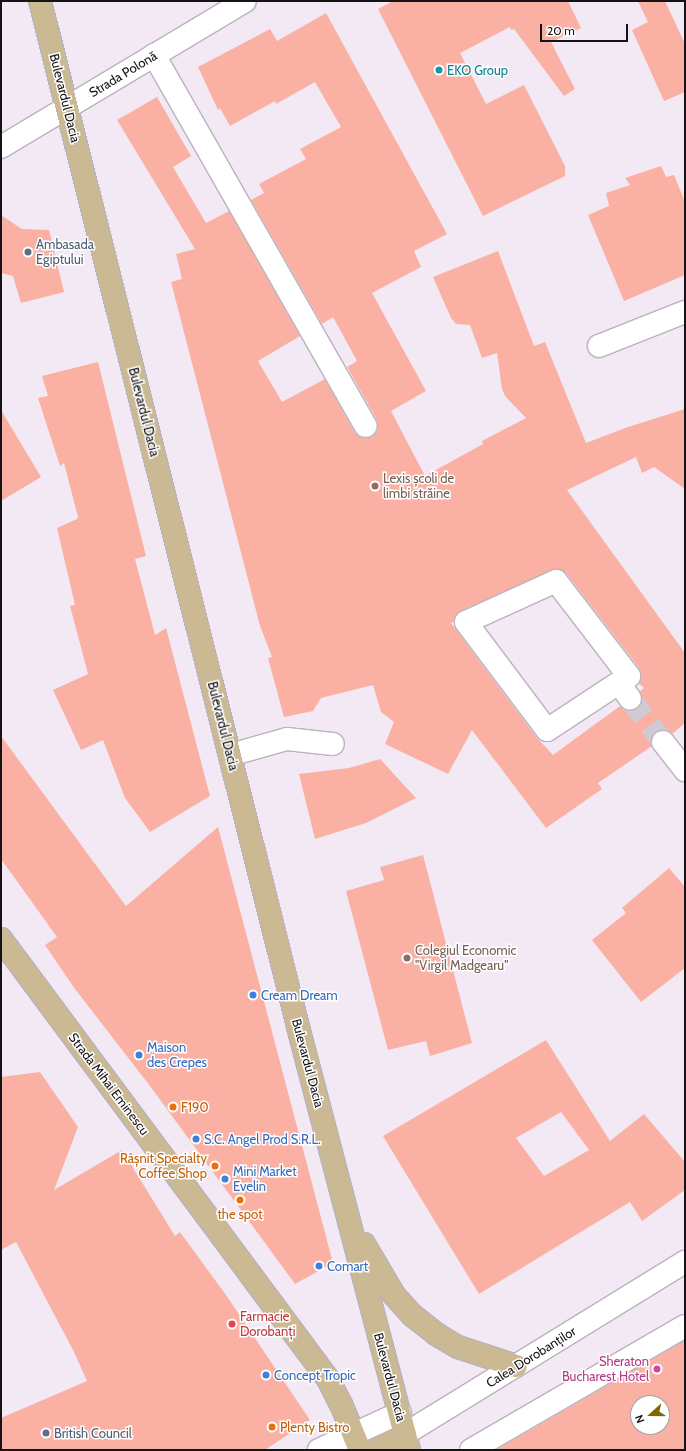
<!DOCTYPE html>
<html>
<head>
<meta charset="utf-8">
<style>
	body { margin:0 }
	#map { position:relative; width:686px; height:1451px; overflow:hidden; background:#f2e9f5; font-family:Cabin,sans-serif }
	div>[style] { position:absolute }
	.building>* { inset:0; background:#fab1a3 }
	.minor-tunnel>* { height:22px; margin-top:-11px; transform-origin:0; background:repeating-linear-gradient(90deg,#d1c9d4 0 22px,transparent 0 33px) }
	.roads { filter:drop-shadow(1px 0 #bab2bd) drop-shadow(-1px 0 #bab2bd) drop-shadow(0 1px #bab2bd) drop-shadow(0 -1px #bab2bd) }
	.minor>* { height:22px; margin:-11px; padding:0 11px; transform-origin:11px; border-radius:11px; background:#fff }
	.major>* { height:22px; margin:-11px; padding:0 11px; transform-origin:11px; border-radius:11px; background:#cab992 }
	.dots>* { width:11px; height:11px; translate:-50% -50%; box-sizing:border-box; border:2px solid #fff; border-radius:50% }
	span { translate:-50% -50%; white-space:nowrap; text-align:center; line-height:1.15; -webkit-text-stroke:3px #fff; paint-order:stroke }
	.culture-label { font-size:13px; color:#0d838f }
	.left { translate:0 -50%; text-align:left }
	.street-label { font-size:13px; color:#161317 }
	.service-label { font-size:13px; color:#4e5e75 }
	.education-label { font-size:13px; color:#785e54 }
	.shop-label { font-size:13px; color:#366cbe }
	.food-label { font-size:13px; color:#c56008 }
	.right { translate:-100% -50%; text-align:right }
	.health-label { font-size:13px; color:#be3a42 }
	.hotel-label { font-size:13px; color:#b23c85 }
	.frame { position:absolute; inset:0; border:2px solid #161317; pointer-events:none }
	.north { position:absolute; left:630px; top:1395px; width:40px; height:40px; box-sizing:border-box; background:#fff; border:1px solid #a2a1a2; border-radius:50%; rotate:249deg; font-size:11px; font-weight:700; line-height:16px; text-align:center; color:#161317 }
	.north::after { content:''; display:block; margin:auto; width:14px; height:18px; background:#806800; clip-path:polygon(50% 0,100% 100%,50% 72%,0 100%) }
	.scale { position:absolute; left:540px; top:24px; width:88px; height:18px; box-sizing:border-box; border:2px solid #161317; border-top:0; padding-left:5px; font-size:12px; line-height:14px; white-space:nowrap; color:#161317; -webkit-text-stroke:3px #fff; paint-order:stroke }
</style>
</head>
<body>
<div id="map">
	<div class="building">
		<i style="clip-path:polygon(393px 1px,568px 1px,581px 28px,551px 42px,575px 89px,564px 96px,514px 29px,511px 30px,510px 27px,460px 53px,486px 104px,524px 85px,565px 166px,565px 176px,483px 216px,378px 9px)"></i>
		<i style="clip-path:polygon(638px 1px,665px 1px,685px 44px,685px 92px,664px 101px,632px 30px,648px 22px)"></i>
		<i style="clip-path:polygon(evenodd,326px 13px,447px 234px,414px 251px,421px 267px,372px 293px,426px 391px,391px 411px,425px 476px,483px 444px,482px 441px,526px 418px,505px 396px,502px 389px,497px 353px,482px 358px,470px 325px,456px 324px,451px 318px,433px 277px,498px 251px,534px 346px,545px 342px,586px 443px,628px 427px,685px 409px,685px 489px,654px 467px,642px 473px,636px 457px,567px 490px,685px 653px,685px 723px,672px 734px,667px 730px,662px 730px,656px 732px,651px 738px,652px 746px,598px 783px,602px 789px,546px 828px,472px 730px,448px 774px,385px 744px,394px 722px,381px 712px,373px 685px,321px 698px,313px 711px,284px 717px,268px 658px,272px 657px,260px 626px,171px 282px,182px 279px,176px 254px,195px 249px,117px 120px,157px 97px,191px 156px,173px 167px,206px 223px,229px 211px,300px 336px,258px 361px,282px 402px,325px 379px,355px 433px,360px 437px,366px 438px,372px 437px,377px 432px,378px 426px,377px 420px,347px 367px,357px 361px,333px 317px,322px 324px,251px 200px,264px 193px,259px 184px,306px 159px,300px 149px,341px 127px,315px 82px,276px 104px,275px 101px,230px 126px,220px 108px,218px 110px,198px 67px,270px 29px,277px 41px,326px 13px,556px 569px,566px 573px,639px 668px,641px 675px,639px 683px,644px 688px,640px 691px,642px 698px,641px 705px,637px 709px,631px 711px,624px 710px,620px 706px,553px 755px,537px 738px,451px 623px,454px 622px,456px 615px,461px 611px,556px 569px)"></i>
		<i style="clip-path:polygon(661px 166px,666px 177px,674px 175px,685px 202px,685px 275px,624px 301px,588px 215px,609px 206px,606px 193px,630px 185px,625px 178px)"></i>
		<i style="clip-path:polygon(1px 215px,22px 229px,49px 230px,64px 292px,21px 303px,13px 276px,1px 273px)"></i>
		<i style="clip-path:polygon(98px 362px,146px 556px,135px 559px,155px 635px,166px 628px,210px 796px,150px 832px,125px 798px,103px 740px,81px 750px,53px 690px,88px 674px,70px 606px,75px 605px,57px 528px,77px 519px,78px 517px,64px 463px,60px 466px,38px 398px,48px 396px,42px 376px)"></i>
		<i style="clip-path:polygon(1px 410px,41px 477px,1px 501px)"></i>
		<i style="clip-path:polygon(1px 736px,126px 906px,218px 827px,333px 1263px,295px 1284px,150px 1086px,75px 989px,45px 945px,57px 937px,1px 859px)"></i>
		<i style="clip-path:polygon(380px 759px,416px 798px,366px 823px,315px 839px,299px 774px,349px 768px)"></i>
		<i style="clip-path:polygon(423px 855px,472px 1043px,430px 1056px,426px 1041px,388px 1050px,346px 891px,384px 880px,380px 867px)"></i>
		<i style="clip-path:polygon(669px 868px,685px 887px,685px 968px,641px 1002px,592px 940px,626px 913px,622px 908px)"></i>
		<i style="clip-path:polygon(evenodd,546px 1040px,610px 1141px,644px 1114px,685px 1162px,685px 1190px,642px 1221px,630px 1202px,479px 1294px,383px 1136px,546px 1040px,561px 1112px,589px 1150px,544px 1176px,516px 1138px,561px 1112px)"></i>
		<i style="clip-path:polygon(40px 1072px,78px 1127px,54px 1190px,122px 1150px,175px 1236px,180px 1232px,226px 1295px,310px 1420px,265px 1450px,1px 1450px,1px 1418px,87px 1381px,74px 1352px,16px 1242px,1px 1250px,1px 1077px)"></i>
		<i style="clip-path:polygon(evenodd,685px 1340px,685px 1450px,496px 1450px,685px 1340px,638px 1403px,662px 1403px,662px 1427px,638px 1427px,638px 1403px)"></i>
	</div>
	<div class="minor-tunnel">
		<i style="left:630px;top:699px;width:54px;rotate:52.5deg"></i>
	</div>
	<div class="roads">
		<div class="minor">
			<i style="left:154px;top:55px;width:427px;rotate:60.3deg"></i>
			<i style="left:1px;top:147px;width:284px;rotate:-30.9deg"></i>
			<i style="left:599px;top:346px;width:92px;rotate:-21.6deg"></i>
			<i style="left:556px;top:581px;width:120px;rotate:52.5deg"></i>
			<i style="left:629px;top:676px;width:98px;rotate:146.6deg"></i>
			<i style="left:547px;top:730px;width:135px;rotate:-126.9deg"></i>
			<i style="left:466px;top:622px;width:99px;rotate:-24.5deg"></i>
			<i style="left:619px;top:683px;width:19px;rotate:55deg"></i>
			<i style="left:663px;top:742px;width:36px;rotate:52deg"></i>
			<i style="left:230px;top:755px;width:59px;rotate:-15.7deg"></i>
			<i style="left:287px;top:739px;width:46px;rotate:6.2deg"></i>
			<i style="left:405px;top:1434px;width:329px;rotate:-31.6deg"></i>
			<i style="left:319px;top:1450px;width:89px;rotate:-24.6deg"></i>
			<i style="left:471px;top:1450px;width:247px;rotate:-30.1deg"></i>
		</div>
		<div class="major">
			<i style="left:40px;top:1px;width:1054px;rotate:75.88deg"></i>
			<i style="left:297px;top:1023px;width:441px;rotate:75.3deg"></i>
			<i style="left:1px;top:939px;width:548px;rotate:53.38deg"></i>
			<i style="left:328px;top:1379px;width:28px;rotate:63deg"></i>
			<i style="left:341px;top:1404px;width:50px;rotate:67.6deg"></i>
			<i style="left:364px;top:1244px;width:59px;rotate:59.5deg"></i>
			<i style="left:394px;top:1295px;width:27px;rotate:48deg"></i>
			<i style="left:412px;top:1315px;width:31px;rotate:38deg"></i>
			<i style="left:436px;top:1334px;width:26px;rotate:31deg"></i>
			<i style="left:458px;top:1347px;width:61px;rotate:18.1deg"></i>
			<i style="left:376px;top:1450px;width:33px;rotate:-29deg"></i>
		</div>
	</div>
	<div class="dots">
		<i style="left:439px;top:70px;background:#0f9aa8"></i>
		<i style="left:28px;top:252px;background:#5c6f8a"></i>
		<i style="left:375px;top:486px;background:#8d6e63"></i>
		<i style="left:407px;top:958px;background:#8d6e63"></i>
		<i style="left:253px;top:995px;background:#3f7fe0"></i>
		<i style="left:139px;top:1055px;background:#3f7fe0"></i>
		<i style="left:173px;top:1107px;background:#e8710a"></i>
		<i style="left:196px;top:1139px;background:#3f7fe0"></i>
		<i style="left:215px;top:1166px;background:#e8710a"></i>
		<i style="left:225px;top:1179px;background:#3f7fe0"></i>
		<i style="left:240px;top:1200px;background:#e8710a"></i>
		<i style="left:319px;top:1266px;background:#3f7fe0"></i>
		<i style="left:232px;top:1324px;background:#e0444e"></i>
		<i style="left:657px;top:1369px;background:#d1479c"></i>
		<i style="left:266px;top:1375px;background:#3f7fe0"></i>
		<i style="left:272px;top:1427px;background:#e8710a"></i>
		<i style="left:46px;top:1433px;background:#5c6f8a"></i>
	</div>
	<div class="culture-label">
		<span class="left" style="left:447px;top:70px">EKO Group</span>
	</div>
	<div class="street-label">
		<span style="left:123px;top:74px;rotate:-31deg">Strada Polonă</span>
		<span style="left:65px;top:98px;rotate:76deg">Bulevardul Dacia</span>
		<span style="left:144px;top:412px;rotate:76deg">Bulevardul Dacia</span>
		<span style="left:223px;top:726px;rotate:76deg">Bulevardul Dacia</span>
		<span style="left:308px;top:1063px;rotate:75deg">Bulevardul Dacia</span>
		<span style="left:109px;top:1084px;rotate:53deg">Strada Mihai Eminescu</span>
		<span style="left:531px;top:1357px;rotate:-32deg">Calea Dorobanților</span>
		<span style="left:390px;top:1377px;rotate:75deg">Bulevardul Dacia</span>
	</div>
	<div class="service-label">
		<span class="left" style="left:36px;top:252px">Ambasada<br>Egiptului</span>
		<span class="left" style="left:54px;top:1433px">British Council</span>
	</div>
	<div class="education-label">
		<span class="left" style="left:383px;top:486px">Lexis școli de<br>limbi străine</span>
		<span class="left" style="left:415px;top:958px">Colegiul Economic<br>"Virgil Madgearu"</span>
	</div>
	<div class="shop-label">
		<span class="left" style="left:261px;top:995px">Cream Dream</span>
		<span class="left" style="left:147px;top:1055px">Maison<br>des Crepes</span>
		<span class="left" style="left:204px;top:1139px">S.C. Angel Prod S.R.L.</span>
		<span class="left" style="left:233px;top:1179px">Mini Market<br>Evelin</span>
		<span class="left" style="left:327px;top:1266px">Comart</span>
		<span class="left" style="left:274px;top:1375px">Concept Tropic</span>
	</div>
	<div class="food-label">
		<span class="left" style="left:181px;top:1107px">F190</span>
		<span class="right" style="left:207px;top:1166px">Râșnit Specialty<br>Coffee Shop</span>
		<span style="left:240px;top:1214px">the spot</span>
		<span class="left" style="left:280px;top:1427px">Plenty Bistro</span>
	</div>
	<div class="health-label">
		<span class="left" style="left:240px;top:1324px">Farmacie<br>Dorobanți</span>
	</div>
	<div class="hotel-label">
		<span class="right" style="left:649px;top:1369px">Sheraton<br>Bucharest Hotel</span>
	</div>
	<div class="frame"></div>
	<div class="north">N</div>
	<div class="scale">20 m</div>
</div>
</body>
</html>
